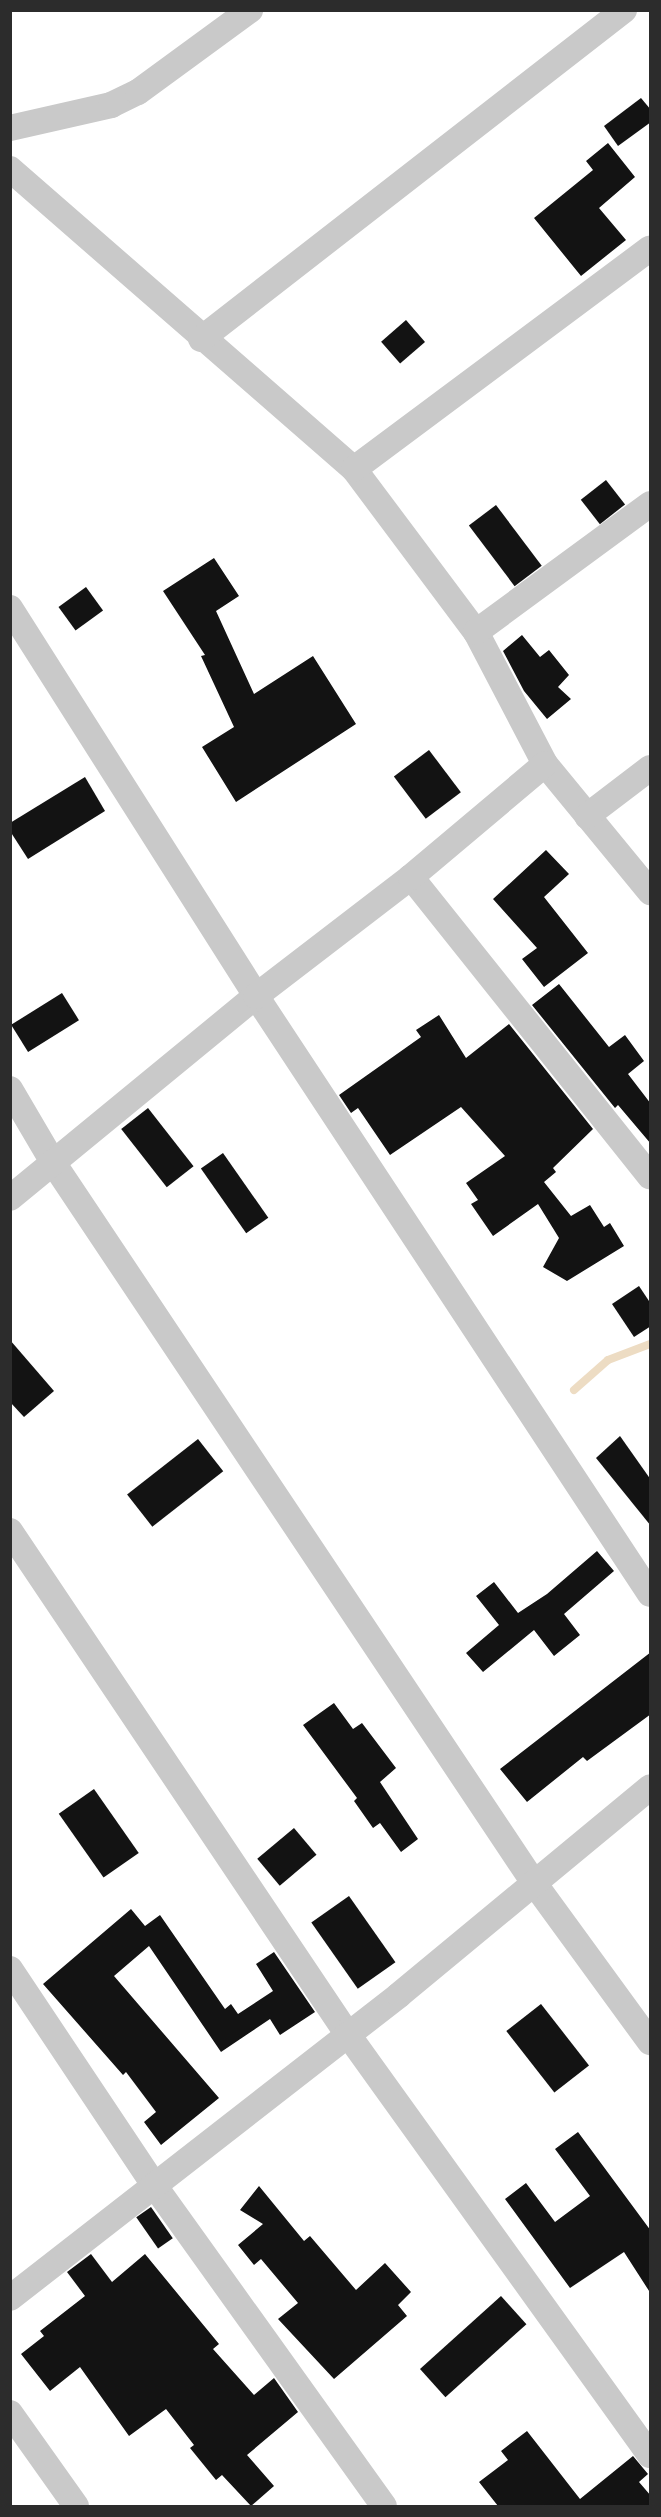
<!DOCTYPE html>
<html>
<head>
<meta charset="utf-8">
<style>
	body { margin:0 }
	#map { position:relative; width:661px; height:2517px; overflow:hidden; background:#fff; font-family:Ubuntu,sans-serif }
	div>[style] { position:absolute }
	.stream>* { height:8px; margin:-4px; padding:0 4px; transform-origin:4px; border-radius:4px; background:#eddcc3 }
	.building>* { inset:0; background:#131313; transform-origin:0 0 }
	.minor>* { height:26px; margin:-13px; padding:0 13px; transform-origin:13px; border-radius:13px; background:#c9c9c9 }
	span { translate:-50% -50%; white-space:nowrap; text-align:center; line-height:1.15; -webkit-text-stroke:6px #fff; paint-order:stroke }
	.frame { position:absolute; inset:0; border:12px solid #2c2c2c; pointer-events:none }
</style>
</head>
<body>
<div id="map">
	<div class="stream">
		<i style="left:574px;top:1390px;width:45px;rotate:-41.4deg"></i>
		<i style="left:608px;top:1360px;width:45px;rotate:-20.9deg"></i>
	</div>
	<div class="building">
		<i style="clip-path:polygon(641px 98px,651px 110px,651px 122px,618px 146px,604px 126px)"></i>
		<i style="clip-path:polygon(608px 143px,635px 177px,599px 208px,626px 240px,581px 276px,534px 218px,593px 170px,586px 161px)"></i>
		<i style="left:406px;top:320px;width:29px;height:33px;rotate:49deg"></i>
		<i style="left:606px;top:480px;width:31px;height:32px;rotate:52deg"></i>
		<i style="left:496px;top:505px;width:76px;height:34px;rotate:53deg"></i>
		<i style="clip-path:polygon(214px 558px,239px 596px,216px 611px,254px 694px,313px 656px,356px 724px,236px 802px,202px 747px,234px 727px,201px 656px,205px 655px,163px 591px)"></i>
		<i style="left:86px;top:587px;width:29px;height:34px;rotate:54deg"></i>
		<i style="clip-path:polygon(522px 635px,540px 657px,549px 650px,569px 675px,558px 687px,571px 699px,547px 719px,524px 691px,503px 651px)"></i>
		<i style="left:429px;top:750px;width:53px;height:44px;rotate:53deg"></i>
		<i style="clip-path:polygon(85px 777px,105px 811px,28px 859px,10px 831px,10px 823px)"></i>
		<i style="clip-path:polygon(546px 850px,569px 874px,544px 897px,588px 953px,544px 987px,522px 959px,537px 948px,493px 899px)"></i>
		<i style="clip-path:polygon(559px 984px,609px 1047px,625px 1035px,644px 1061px,628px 1074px,651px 1104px,651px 1144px,618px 1105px,615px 1108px,532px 1005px)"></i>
		<i style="left:62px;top:993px;width:32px;height:60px;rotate:58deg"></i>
		<i style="clip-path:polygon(439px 1015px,466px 1058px,509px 1024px,593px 1129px,553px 1168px,556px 1172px,544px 1182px,571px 1216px,590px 1205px,604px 1227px,610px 1223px,624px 1246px,567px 1281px,543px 1267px,559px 1238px,538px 1204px,493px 1236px,471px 1204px,478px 1200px,466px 1183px,505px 1156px,461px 1107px,390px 1155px,358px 1108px,351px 1113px,339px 1095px,421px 1037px,416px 1030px)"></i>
		<i style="left:148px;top:1108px;width:74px;height:34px;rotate:52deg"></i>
		<i style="left:223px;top:1153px;width:79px;height:27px;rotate:55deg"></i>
		<i style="clip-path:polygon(639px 1286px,651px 1304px,651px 1326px,634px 1337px,612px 1304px)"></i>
		<i style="clip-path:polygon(10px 1340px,54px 1391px,24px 1417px,10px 1402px)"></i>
		<i style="clip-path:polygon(620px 1436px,651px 1480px,651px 1526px,596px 1458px)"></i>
		<i style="left:198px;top:1439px;width:41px;height:90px;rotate:52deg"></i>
		<i style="clip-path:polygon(597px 1551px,614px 1571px,564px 1614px,580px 1635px,554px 1656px,534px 1630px,483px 1672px,466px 1653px,499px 1625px,476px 1596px,494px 1582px,518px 1613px,547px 1594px)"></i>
		<i style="clip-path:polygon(651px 1652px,651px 1714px,587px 1761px,583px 1757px,527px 1802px,500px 1769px)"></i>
		<i style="clip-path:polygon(334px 1703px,353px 1729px,362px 1723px,396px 1768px,380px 1782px,418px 1839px,401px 1852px,380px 1823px,373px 1828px,354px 1801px,357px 1798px,303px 1725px)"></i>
		<i style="left:94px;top:1789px;width:78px;height:43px;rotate:55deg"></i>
		<i style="left:294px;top:1828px;width:35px;height:48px;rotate:50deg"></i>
		<i style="left:349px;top:1896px;width:81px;height:46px;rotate:55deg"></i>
		<i style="clip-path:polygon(131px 1909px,145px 1926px,160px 1915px,225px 2009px,231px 2004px,238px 2014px,273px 1991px,256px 1964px,274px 1952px,315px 2012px,280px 2035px,270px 2019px,221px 2052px,149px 1946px,114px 1976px,219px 2098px,161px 2145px,144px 2122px,156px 2112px,126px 2072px,123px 2075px,43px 1984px)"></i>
		<i style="left:541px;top:2004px;width:78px;height:44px;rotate:52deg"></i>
		<i style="clip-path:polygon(578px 2132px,651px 2231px,651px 2294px,624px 2252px,570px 2288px,505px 2199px,526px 2183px,555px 2222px,590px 2196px,555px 2149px)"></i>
		<i style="clip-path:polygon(259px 2186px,304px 2241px,310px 2236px,356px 2290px,385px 2263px,411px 2292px,398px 2305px,407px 2316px,334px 2379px,278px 2319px,298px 2303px,261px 2259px,254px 2265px,238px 2245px,263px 2224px,240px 2210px)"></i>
		<i style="left:151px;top:2207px;width:38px;height:18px;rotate:55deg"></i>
		<i style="clip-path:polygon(91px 2254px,112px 2282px,145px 2254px,219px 2344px,213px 2349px,254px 2395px,274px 2378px,298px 2412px,247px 2455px,274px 2486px,251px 2506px,222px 2475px,216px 2480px,190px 2448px,194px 2445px,166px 2409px,129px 2436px,80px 2367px,50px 2391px,21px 2354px,44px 2336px,40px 2331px,85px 2296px,67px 2272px)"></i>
		<i style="left:501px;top:2296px;width:38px;height:109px;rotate:48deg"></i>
		<i style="clip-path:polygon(527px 2431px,580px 2499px,633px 2456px,648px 2474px,639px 2482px,651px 2496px,651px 2506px,498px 2506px,479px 2482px,508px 2460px,501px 2451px)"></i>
	</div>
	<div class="minor">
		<i style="left:10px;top:128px;width:104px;rotate:-12.8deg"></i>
		<i style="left:111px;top:105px;width:30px;rotate:-26deg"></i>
		<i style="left:138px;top:92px;width:139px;rotate:-36.2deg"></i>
		<i style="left:10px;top:169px;width:456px;rotate:41.1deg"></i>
		<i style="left:354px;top:469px;width:204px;rotate:53.2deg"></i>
		<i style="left:476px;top:632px;width:149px;rotate:62.4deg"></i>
		<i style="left:545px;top:764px;width:166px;rotate:50.6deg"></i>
		<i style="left:201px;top:339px;width:536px;rotate:-37.87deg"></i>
		<i style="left:354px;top:469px;width:369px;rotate:-36.7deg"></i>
		<i style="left:10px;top:608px;width:459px;rotate:57.6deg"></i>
		<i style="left:256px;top:996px;width:716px;rotate:56.62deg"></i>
		<i style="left:476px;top:632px;width:216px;rotate:-36.3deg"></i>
		<i style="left:587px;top:816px;width:79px;rotate:-37.3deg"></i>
		<i style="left:411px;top:877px;width:383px;rotate:51.4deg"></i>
		<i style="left:10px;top:1089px;width:87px;rotate:59.6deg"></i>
		<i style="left:54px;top:1164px;width:865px;rotate:56.27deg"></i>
		<i style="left:534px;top:1883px;width:197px;rotate:53.9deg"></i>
		<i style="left:10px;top:1198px;width:318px;rotate:-39.4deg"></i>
		<i style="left:256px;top:996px;width:195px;rotate:-37.5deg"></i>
		<i style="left:411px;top:877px;width:175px;rotate:-40.1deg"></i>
		<i style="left:10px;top:1531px;width:603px;rotate:56.15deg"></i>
		<i style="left:346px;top:2032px;width:521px;rotate:54.3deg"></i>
		<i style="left:10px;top:1969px;width:260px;rotate:56.3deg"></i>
		<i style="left:154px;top:2185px;width:395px;rotate:54.4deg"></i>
		<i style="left:10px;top:2298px;width:493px;rotate:-37.9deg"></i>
		<i style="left:399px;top:1995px;width:326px;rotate:-39.6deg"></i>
		<i style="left:10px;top:2413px;width:114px;rotate:54.6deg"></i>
	</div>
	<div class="frame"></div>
</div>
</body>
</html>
